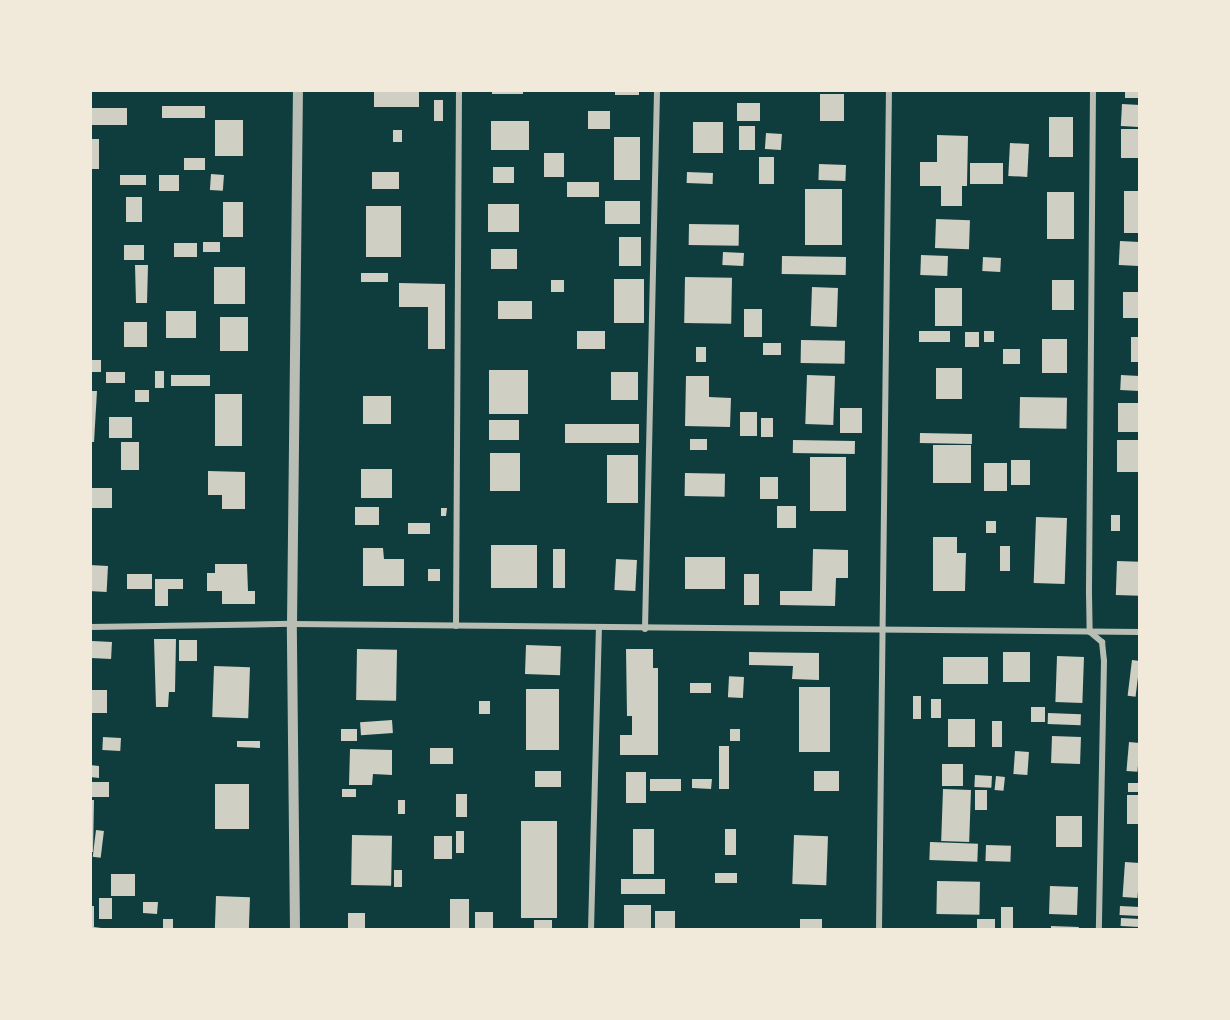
<!DOCTYPE html>
<html>
<head>
<meta charset="utf-8">
<style>
	body { margin:0 }
	#map { position:relative; width:1230px; height:1020px; overflow:hidden; background:#0f3d3e; font-family:Ubuntu,sans-serif }
	div>[style] { position:absolute }
	.building>* { inset:0; background:#cfcfc3; transform-origin:0 0 }
	.minor>* { height:6px; margin:-3px; padding:0 3px; transform-origin:3px; border-radius:3px; background:#b8beb3 }
	.tertiary>* { height:10px; margin:-5px; padding:0 5px; transform-origin:5px; border-radius:5px; background:#b8beb3 }
	span { translate:-50% -50%; white-space:nowrap; text-align:center; line-height:1.15; -webkit-text-stroke:4.5px #f1e9da; paint-order:stroke }
	.frame { position:absolute; inset:0; border:92px solid #f1e9da; pointer-events:none }
</style>
</head>
<body>
<div id="map">
	<div class="building">
		<i style="left:374px;top:90px;width:45px;height:17px"></i>
		<i style="left:492px;top:90px;width:31px;height:4px"></i>
		<i style="left:615px;top:90px;width:24px;height:5px"></i>
		<i style="left:1125px;top:90px;width:15px;height:8px"></i>
		<i style="left:820px;top:94px;width:24px;height:27px"></i>
		<i style="left:434px;top:100px;width:9px;height:21px"></i>
		<i style="left:737px;top:103px;width:23px;height:18px"></i>
		<i style="left:1122px;top:104px;width:18px;height:22px;rotate:3deg"></i>
		<i style="left:162px;top:106px;width:43px;height:12px"></i>
		<i style="left:90px;top:108px;width:37px;height:17px"></i>
		<i style="left:588px;top:111px;width:22px;height:18px"></i>
		<i style="left:1049px;top:117px;width:24px;height:40px"></i>
		<i style="left:215px;top:120px;width:28px;height:36px"></i>
		<i style="left:491px;top:121px;width:38px;height:29px"></i>
		<i style="left:693px;top:122px;width:30px;height:31px"></i>
		<i style="left:739px;top:126px;width:16px;height:24px"></i>
		<i style="left:1121px;top:129px;width:19px;height:29px"></i>
		<i style="left:393px;top:130px;width:9px;height:12px"></i>
		<i style="left:766px;top:133px;width:16px;height:16px;rotate:4deg"></i>
		<i style="clip-path:polygon(937px 135px,968px 136px,967px 186px,962px 186px,962px 206px,941px 206px,941px 186px,920px 186px,920px 162px,937px 162px)"></i>
		<i style="left:614px;top:137px;width:26px;height:43px"></i>
		<i style="left:90px;top:139px;width:9px;height:30px"></i>
		<i style="left:1010px;top:143px;width:19px;height:33px;rotate:3deg"></i>
		<i style="left:544px;top:153px;width:20px;height:24px"></i>
		<i style="left:759px;top:157px;width:15px;height:27px"></i>
		<i style="left:184px;top:158px;width:21px;height:12px"></i>
		<i style="left:970px;top:163px;width:33px;height:21px"></i>
		<i style="left:819px;top:164px;width:27px;height:16px;rotate:2deg"></i>
		<i style="left:493px;top:167px;width:21px;height:16px"></i>
		<i style="left:372px;top:172px;width:27px;height:17px"></i>
		<i style="left:687px;top:172px;width:26px;height:11px;rotate:2deg"></i>
		<i style="left:211px;top:174px;width:13px;height:16px;rotate:4deg"></i>
		<i style="left:120px;top:175px;width:26px;height:10px"></i>
		<i style="left:159px;top:175px;width:20px;height:16px"></i>
		<i style="left:567px;top:182px;width:32px;height:15px"></i>
		<i style="left:805px;top:189px;width:37px;height:56px"></i>
		<i style="left:1124px;top:191px;width:16px;height:42px"></i>
		<i style="left:1047px;top:192px;width:27px;height:47px"></i>
		<i style="left:126px;top:197px;width:16px;height:25px"></i>
		<i style="left:605px;top:201px;width:35px;height:23px"></i>
		<i style="left:223px;top:202px;width:20px;height:35px"></i>
		<i style="left:488px;top:204px;width:31px;height:28px"></i>
		<i style="left:366px;top:206px;width:35px;height:51px"></i>
		<i style="left:936px;top:219px;width:34px;height:29px;rotate:2deg"></i>
		<i style="left:689px;top:224px;width:50px;height:21px;rotate:1deg"></i>
		<i style="left:619px;top:237px;width:22px;height:29px"></i>
		<i style="left:1120px;top:241px;width:20px;height:24px;rotate:3deg"></i>
		<i style="left:203px;top:242px;width:17px;height:10px"></i>
		<i style="left:174px;top:243px;width:23px;height:14px"></i>
		<i style="left:124px;top:245px;width:20px;height:15px"></i>
		<i style="left:491px;top:249px;width:26px;height:20px"></i>
		<i style="left:723px;top:252px;width:21px;height:13px;rotate:3deg"></i>
		<i style="left:921px;top:255px;width:27px;height:20px;rotate:2deg"></i>
		<i style="left:782px;top:256px;width:64px;height:18px;rotate:1deg"></i>
		<i style="left:983px;top:257px;width:18px;height:14px;rotate:3deg"></i>
		<i style="clip-path:polygon(135px 265px,148px 265px,147px 303px,136px 303px)"></i>
		<i style="left:214px;top:267px;width:31px;height:37px"></i>
		<i style="left:361px;top:273px;width:27px;height:9px"></i>
		<i style="left:685px;top:277px;width:47px;height:46px;rotate:1deg"></i>
		<i style="left:614px;top:279px;width:30px;height:44px"></i>
		<i style="left:551px;top:280px;width:13px;height:12px"></i>
		<i style="left:1052px;top:280px;width:22px;height:30px"></i>
		<i style="clip-path:polygon(399px 283px,445px 284px,445px 349px,428px 349px,428px 307px,399px 307px)"></i>
		<i style="left:812px;top:287px;width:26px;height:39px;rotate:2deg"></i>
		<i style="left:935px;top:288px;width:27px;height:38px"></i>
		<i style="left:1123px;top:292px;width:17px;height:26px"></i>
		<i style="left:498px;top:301px;width:34px;height:18px"></i>
		<i style="left:744px;top:309px;width:18px;height:28px"></i>
		<i style="left:166px;top:311px;width:30px;height:27px"></i>
		<i style="left:220px;top:317px;width:28px;height:34px"></i>
		<i style="left:124px;top:322px;width:23px;height:25px"></i>
		<i style="left:577px;top:331px;width:28px;height:18px"></i>
		<i style="left:919px;top:331px;width:31px;height:11px"></i>
		<i style="left:984px;top:331px;width:10px;height:11px"></i>
		<i style="left:965px;top:332px;width:14px;height:15px"></i>
		<i style="left:1131px;top:337px;width:9px;height:25px"></i>
		<i style="left:1042px;top:339px;width:25px;height:34px"></i>
		<i style="left:801px;top:340px;width:44px;height:23px;rotate:1deg"></i>
		<i style="left:763px;top:343px;width:18px;height:12px"></i>
		<i style="left:696px;top:347px;width:10px;height:15px"></i>
		<i style="left:1003px;top:349px;width:17px;height:15px"></i>
		<i style="left:90px;top:360px;width:11px;height:12px"></i>
		<i style="left:936px;top:368px;width:26px;height:31px"></i>
		<i style="left:489px;top:370px;width:39px;height:44px"></i>
		<i style="left:155px;top:371px;width:9px;height:17px"></i>
		<i style="left:106px;top:372px;width:19px;height:11px"></i>
		<i style="left:611px;top:372px;width:27px;height:28px"></i>
		<i style="left:171px;top:375px;width:39px;height:11px"></i>
		<i style="left:807px;top:375px;width:28px;height:49px;rotate:2deg"></i>
		<i style="left:1121px;top:375px;width:19px;height:15px;rotate:3deg"></i>
		<i style="clip-path:polygon(686px 376px,709px 376px,709px 397px,731px 398px,730px 427px,685px 426px)"></i>
		<i style="left:135px;top:390px;width:14px;height:12px"></i>
		<i style="clip-path:polygon(90px 391px,97px 391px,94px 442px,90px 442px)"></i>
		<i style="left:215px;top:394px;width:27px;height:52px"></i>
		<i style="left:363px;top:396px;width:28px;height:28px"></i>
		<i style="left:1020px;top:397px;width:47px;height:31px;rotate:1deg"></i>
		<i style="left:1118px;top:403px;width:22px;height:29px"></i>
		<i style="left:840px;top:408px;width:22px;height:25px"></i>
		<i style="left:740px;top:412px;width:17px;height:24px"></i>
		<i style="left:109px;top:417px;width:23px;height:21px"></i>
		<i style="left:761px;top:418px;width:12px;height:19px"></i>
		<i style="left:489px;top:420px;width:30px;height:20px"></i>
		<i style="left:565px;top:424px;width:74px;height:19px"></i>
		<i style="left:920px;top:433px;width:52px;height:10px;rotate:1deg"></i>
		<i style="left:690px;top:439px;width:17px;height:11px"></i>
		<i style="left:793px;top:440px;width:62px;height:13px;rotate:1deg"></i>
		<i style="left:1117px;top:440px;width:23px;height:32px"></i>
		<i style="left:121px;top:442px;width:18px;height:28px"></i>
		<i style="left:933px;top:445px;width:38px;height:38px"></i>
		<i style="left:490px;top:453px;width:30px;height:38px"></i>
		<i style="left:607px;top:455px;width:31px;height:48px"></i>
		<i style="left:810px;top:457px;width:36px;height:54px"></i>
		<i style="left:1011px;top:460px;width:19px;height:25px"></i>
		<i style="left:984px;top:463px;width:23px;height:28px"></i>
		<i style="left:361px;top:469px;width:31px;height:29px"></i>
		<i style="clip-path:polygon(208px 471px,245px 472px,245px 509px,222px 509px,222px 495px,208px 495px)"></i>
		<i style="left:685px;top:473px;width:40px;height:23px;rotate:1deg"></i>
		<i style="left:760px;top:477px;width:18px;height:22px"></i>
		<i style="left:90px;top:488px;width:22px;height:20px"></i>
		<i style="left:777px;top:506px;width:19px;height:22px"></i>
		<i style="left:355px;top:507px;width:24px;height:18px"></i>
		<i style="clip-path:polygon(441px 508px,447px 508px,446px 516px,441px 516px)"></i>
		<i style="left:1111px;top:515px;width:9px;height:16px"></i>
		<i style="left:1036px;top:517px;width:31px;height:66px;rotate:2deg"></i>
		<i style="left:986px;top:521px;width:10px;height:12px"></i>
		<i style="left:408px;top:523px;width:22px;height:11px"></i>
		<i style="clip-path:polygon(933px 537px,957px 537px,957px 553px,966px 553px,965px 591px,933px 591px)"></i>
		<i style="left:491px;top:545px;width:46px;height:43px"></i>
		<i style="left:1000px;top:546px;width:10px;height:25px"></i>
		<i style="clip-path:polygon(363px 548px,383px 548px,384px 559px,404px 559px,404px 586px,363px 586px)"></i>
		<i style="left:553px;top:549px;width:12px;height:39px"></i>
		<i style="clip-path:polygon(813px 549px,848px 550px,848px 578px,836px 578px,835px 606px,780px 605px,780px 591px,812px 591px)"></i>
		<i style="left:685px;top:557px;width:40px;height:32px"></i>
		<i style="left:616px;top:559px;width:21px;height:31px;rotate:3deg"></i>
		<i style="left:1117px;top:561px;width:23px;height:34px;rotate:2deg"></i>
		<i style="clip-path:polygon(215px 564px,247px 564px,248px 591px,255px 591px,255px 604px,222px 604px,222px 591px,207px 591px,207px 573px,215px 573px)"></i>
		<i style="left:90px;top:565px;width:18px;height:26px;rotate:3deg"></i>
		<i style="left:428px;top:569px;width:12px;height:12px"></i>
		<i style="left:127px;top:574px;width:25px;height:15px"></i>
		<i style="left:744px;top:574px;width:15px;height:31px"></i>
		<i style="clip-path:polygon(155px 579px,183px 579px,183px 589px,168px 589px,168px 606px,155px 606px)"></i>
		<i style="clip-path:polygon(154px 639px,176px 639px,175px 692px,169px 692px,168px 707px,156px 707px)"></i>
		<i style="left:179px;top:640px;width:18px;height:21px"></i>
		<i style="left:92px;top:641px;width:20px;height:17px;rotate:3deg"></i>
		<i style="left:526px;top:645px;width:35px;height:29px;rotate:2deg"></i>
		<i style="left:357px;top:649px;width:40px;height:51px;rotate:1deg"></i>
		<i style="clip-path:polygon(626px 649px,653px 649px,653px 668px,658px 668px,658px 755px,620px 755px,620px 735px,632px 735px,632px 716px,627px 716px)"></i>
		<i style="clip-path:polygon(749px 652px,819px 653px,819px 680px,792px 679px,793px 666px,749px 665px)"></i>
		<i style="left:1003px;top:652px;width:27px;height:30px"></i>
		<i style="left:1057px;top:656px;width:27px;height:46px;rotate:2deg"></i>
		<i style="left:943px;top:657px;width:45px;height:27px"></i>
		<i style="left:1132px;top:660px;width:8px;height:36px;rotate:7deg"></i>
		<i style="left:214px;top:666px;width:36px;height:51px;rotate:2deg"></i>
		<i style="left:744px;top:677px;width:21px;height:15px;rotate:93deg"></i>
		<i style="left:690px;top:683px;width:21px;height:10px"></i>
		<i style="left:799px;top:687px;width:31px;height:65px"></i>
		<i style="left:526px;top:689px;width:33px;height:61px"></i>
		<i style="left:90px;top:690px;width:17px;height:23px"></i>
		<i style="left:913px;top:696px;width:8px;height:23px"></i>
		<i style="left:931px;top:699px;width:10px;height:19px"></i>
		<i style="left:479px;top:701px;width:11px;height:13px"></i>
		<i style="left:1031px;top:707px;width:14px;height:15px"></i>
		<i style="left:1048px;top:713px;width:33px;height:11px;rotate:2deg"></i>
		<i style="left:948px;top:719px;width:27px;height:28px"></i>
		<i style="left:392px;top:720px;width:13px;height:32px;rotate:86deg"></i>
		<i style="left:992px;top:721px;width:10px;height:26px"></i>
		<i style="left:341px;top:729px;width:16px;height:12px"></i>
		<i style="left:730px;top:729px;width:10px;height:12px"></i>
		<i style="left:1052px;top:736px;width:29px;height:27px;rotate:2deg"></i>
		<i style="left:103px;top:737px;width:18px;height:13px;rotate:3deg"></i>
		<i style="clip-path:polygon(237px 741px,260px 741px,260px 748px,237px 747px)"></i>
		<i style="left:1129px;top:742px;width:11px;height:29px;rotate:5deg"></i>
		<i style="left:719px;top:746px;width:10px;height:43px"></i>
		<i style="left:430px;top:748px;width:23px;height:16px"></i>
		<i style="clip-path:polygon(350px 749px,392px 750px,392px 775px,373px 774px,372px 785px,349px 785px)"></i>
		<i style="left:1015px;top:751px;width:14px;height:23px;rotate:4deg"></i>
		<i style="left:942px;top:764px;width:21px;height:22px"></i>
		<i style="clip-path:polygon(90px 765px,99px 766px,99px 778px,90px 777px)"></i>
		<i style="left:535px;top:771px;width:26px;height:16px"></i>
		<i style="left:814px;top:771px;width:25px;height:20px"></i>
		<i style="left:626px;top:772px;width:20px;height:31px"></i>
		<i style="left:975px;top:775px;width:17px;height:12px;rotate:3deg"></i>
		<i style="left:996px;top:776px;width:9px;height:14px;rotate:6deg"></i>
		<i style="left:650px;top:779px;width:31px;height:12px"></i>
		<i style="clip-path:polygon(692px 779px,712px 779px,711px 789px,692px 788px)"></i>
		<i style="left:90px;top:782px;width:19px;height:15px"></i>
		<i style="left:1128px;top:783px;width:12px;height:9px"></i>
		<i style="left:215px;top:784px;width:34px;height:45px"></i>
		<i style="left:342px;top:789px;width:14px;height:8px"></i>
		<i style="left:943px;top:789px;width:28px;height:52px;rotate:2deg"></i>
		<i style="left:975px;top:790px;width:12px;height:20px"></i>
		<i style="left:456px;top:794px;width:11px;height:23px"></i>
		<i style="left:1127px;top:795px;width:13px;height:29px"></i>
		<i style="clip-path:polygon(90px 800px,94px 800px,93px 852px,90px 852px)"></i>
		<i style="left:398px;top:800px;width:7px;height:14px"></i>
		<i style="left:1056px;top:816px;width:26px;height:31px"></i>
		<i style="left:521px;top:821px;width:36px;height:97px"></i>
		<i style="left:633px;top:829px;width:21px;height:45px"></i>
		<i style="left:725px;top:829px;width:11px;height:26px"></i>
		<i style="left:96px;top:830px;width:8px;height:27px;rotate:7deg"></i>
		<i style="left:456px;top:831px;width:8px;height:22px"></i>
		<i style="left:352px;top:835px;width:40px;height:50px;rotate:1deg"></i>
		<i style="left:794px;top:835px;width:34px;height:49px;rotate:2deg"></i>
		<i style="left:434px;top:836px;width:18px;height:23px"></i>
		<i style="left:930px;top:842px;width:48px;height:18px;rotate:2deg"></i>
		<i style="left:986px;top:845px;width:25px;height:16px;rotate:2deg"></i>
		<i style="left:1125px;top:862px;width:15px;height:35px;rotate:4deg"></i>
		<i style="left:394px;top:870px;width:8px;height:17px"></i>
		<i style="left:715px;top:873px;width:22px;height:10px"></i>
		<i style="left:111px;top:874px;width:24px;height:22px"></i>
		<i style="left:621px;top:879px;width:44px;height:15px"></i>
		<i style="left:937px;top:881px;width:43px;height:33px;rotate:1deg"></i>
		<i style="left:1050px;top:886px;width:28px;height:28px;rotate:2deg"></i>
		<i style="left:216px;top:896px;width:34px;height:34px;rotate:2deg"></i>
		<i style="left:99px;top:898px;width:13px;height:21px"></i>
		<i style="left:450px;top:899px;width:19px;height:31px"></i>
		<i style="clip-path:polygon(143px 902px,158px 902px,157px 914px,143px 913px)"></i>
		<i style="left:624px;top:905px;width:27px;height:25px"></i>
		<i style="clip-path:polygon(90px 906px,94px 906px,94px 927px,116px 930px,90px 930px)"></i>
		<i style="left:1120px;top:906px;width:20px;height:9px;rotate:3deg"></i>
		<i style="left:1001px;top:907px;width:12px;height:23px"></i>
		<i style="left:655px;top:911px;width:20px;height:19px"></i>
		<i style="left:475px;top:912px;width:18px;height:16px"></i>
		<i style="left:348px;top:913px;width:17px;height:17px"></i>
		<i style="left:1121px;top:918px;width:19px;height:8px;rotate:3deg"></i>
		<i style="left:163px;top:919px;width:10px;height:11px"></i>
		<i style="left:800px;top:919px;width:22px;height:9px"></i>
		<i style="left:977px;top:919px;width:18px;height:11px"></i>
		<i style="left:534px;top:920px;width:18px;height:10px"></i>
		<i style="clip-path:polygon(1051px 926px,1079px 927px,1078px 930px,1051px 930px)"></i>
	</div>
	<div class="minor">
		<i style="left:1093px;top:90px;width:503px;rotate:90.46deg"></i>
		<i style="left:1089px;top:593px;width:39px;rotate:89deg"></i>
		<i style="left:1090px;top:632px;width:16px;rotate:40deg"></i>
		<i style="left:1102px;top:642px;width:19px;rotate:84deg"></i>
		<i style="left:1104px;top:661px;width:269px;rotate:91.1deg"></i>
		<i style="left:456px;top:626px;width:536px;rotate:-89.68deg"></i>
		<i style="left:90px;top:627px;width:202px;rotate:-0.9deg"></i>
		<i style="left:292px;top:624px;width:848px;rotate:0.54deg"></i>
		<i style="left:645px;top:629px;width:539px;rotate:-88.72deg"></i>
		<i style="left:591px;top:930px;width:302px;rotate:-88.5deg"></i>
		<i style="left:879px;top:930px;width:840px;rotate:-89.32deg"></i>
	</div>
	<div class="tertiary">
		<i style="left:295px;top:930px;width:306px;rotate:-90.6deg"></i>
		<i style="left:292px;top:624px;width:534px;rotate:-89.36deg"></i>
	</div>
	<div class="frame"></div>
</div>
</body>
</html>
